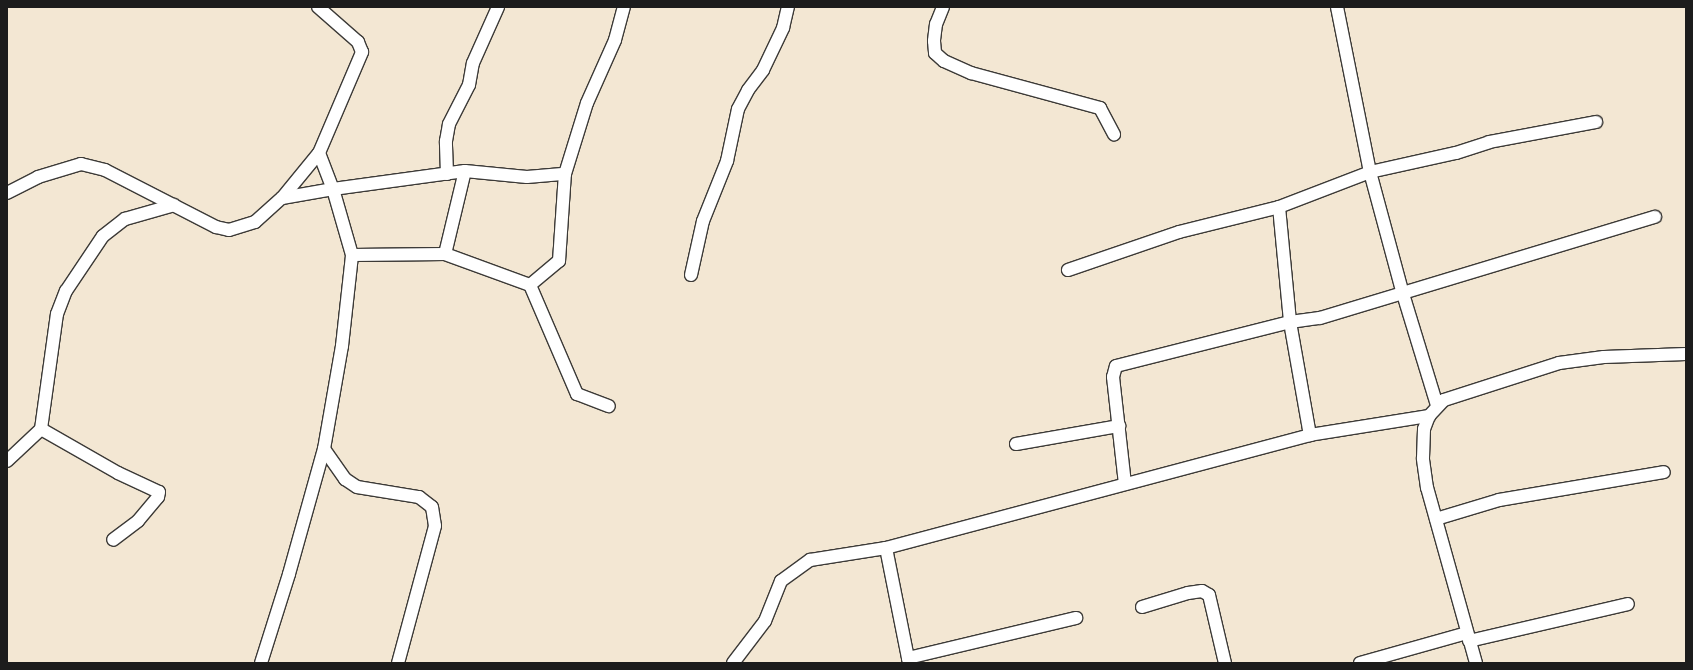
<!DOCTYPE html>
<html>
<head>
<meta charset="utf-8">
<style>
	body { margin:0 }
	#map { position:relative; width:1693px; height:670px; overflow:hidden; background:#f3e7d3; font-family:"IM FELL English",serif }
	div>[style] { position:absolute }
	.roads { filter:drop-shadow(1px 0 #3c3a37) drop-shadow(-1px 0 #3c3a37) drop-shadow(0 1px #3c3a37) drop-shadow(0 -1px #3c3a37) }
	.street>* { height:12px; margin:-6px; padding:0 6px; transform-origin:6px; border-radius:6px; background:#fff }
	span { translate:-50% -50%; white-space:nowrap; text-align:center; line-height:1.15; -webkit-text-stroke:3.5px #f6f6f2; paint-order:stroke }
	.frame { position:absolute; inset:0; border:8px solid #1c1c1c; pointer-events:none }
</style>
</head>
<body>
<div id="map">
	<div class="roads">
		<div class="street">
			<i style="left:943px;top:7px;width:18px;rotate:112deg"></i>
			<i style="left:936px;top:24px;width:17px;rotate:97deg"></i>
			<i style="left:934px;top:41px;width:12px;rotate:85deg"></i>
			<i style="left:935px;top:53px;width:12px;rotate:42deg"></i>
			<i style="left:944px;top:61px;width:30px;rotate:24deg"></i>
			<i style="left:971px;top:73px;width:134px;rotate:15.2deg"></i>
			<i style="left:1100px;top:108px;width:30px;rotate:62deg"></i>
			<i style="left:1337px;top:7px;width:168px;rotate:78.7deg"></i>
			<i style="left:1370px;top:172px;width:126px;rotate:74.9deg"></i>
			<i style="left:1403px;top:294px;width:116px;rotate:73deg"></i>
			<i style="left:319px;top:153px;width:39px;rotate:69deg"></i>
			<i style="left:333px;top:189px;width:69px;rotate:73.9deg"></i>
			<i style="left:352px;top:255px;width:93px;rotate:-0.6deg"></i>
			<i style="left:445px;top:254px;width:90px;rotate:20deg"></i>
			<i style="left:530px;top:285px;width:38px;rotate:-40deg"></i>
			<i style="left:559px;top:261px;width:87px;rotate:-86.1deg"></i>
			<i style="left:565px;top:174px;width:74px;rotate:-72.8deg"></i>
			<i style="left:587px;top:103px;width:69px;rotate:-66deg"></i>
			<i style="left:615px;top:40px;width:34px;rotate:-75deg"></i>
			<i style="left:447px;top:174px;width:33px;rotate:-92deg"></i>
			<i style="left:446px;top:141px;width:17px;rotate:-80deg"></i>
			<i style="left:449px;top:124px;width:44px;rotate:-62.9deg"></i>
			<i style="left:469px;top:85px;width:22px;rotate:-80deg"></i>
			<i style="left:473px;top:63px;width:61px;rotate:-65.9deg"></i>
			<i style="left:7px;top:193px;width:35px;rotate:-27deg"></i>
			<i style="left:38px;top:177px;width:45px;rotate:-16.8deg"></i>
			<i style="left:81px;top:164px;width:25px;rotate:14deg"></i>
			<i style="left:105px;top:170px;width:125px;rotate:27.2deg"></i>
			<i style="left:216px;top:227px;width:13px;rotate:13deg"></i>
			<i style="left:229px;top:230px;width:27px;rotate:-17deg"></i>
			<i style="left:255px;top:222px;width:36px;rotate:-42deg"></i>
			<i style="left:282px;top:198px;width:58px;rotate:-50.6deg"></i>
			<i style="left:319px;top:153px;width:110px;rotate:-66.9deg"></i>
			<i style="left:362px;top:52px;width:11px;rotate:-112deg"></i>
			<i style="left:358px;top:42px;width:53px;rotate:-138.8deg"></i>
			<i style="left:282px;top:198px;width:52px;rotate:-10deg"></i>
			<i style="left:333px;top:189px;width:133px;rotate:-7.8deg"></i>
			<i style="left:1279px;top:207px;width:97px;rotate:-21deg"></i>
			<i style="left:1370px;top:172px;width:88px;rotate:-12.5deg"></i>
			<i style="left:1456px;top:153px;width:35px;rotate:-18deg"></i>
			<i style="left:1489px;top:142px;width:109px;rotate:-10.6deg"></i>
			<i style="left:445px;top:254px;width:85px;rotate:-76.5deg"></i>
			<i style="left:465px;top:171px;width:62px;rotate:5.5deg"></i>
			<i style="left:527px;top:177px;width:38px;rotate:-5deg"></i>
			<i style="left:1068px;top:270px;width:117px;rotate:-18.9deg"></i>
			<i style="left:1179px;top:232px;width:103px;rotate:-14deg"></i>
			<i style="left:1279px;top:207px;width:116px;rotate:84.5deg"></i>
			<i style="left:1290px;top:322px;width:115px;rotate:80deg"></i>
			<i style="left:691px;top:275px;width:55px;rotate:-77.5deg"></i>
			<i style="left:703px;top:221px;width:65px;rotate:-68.2deg"></i>
			<i style="left:727px;top:161px;width:53px;rotate:-78.1deg"></i>
			<i style="left:738px;top:109px;width:21px;rotate:-62deg"></i>
			<i style="left:748px;top:90px;width:25px;rotate:-53deg"></i>
			<i style="left:763px;top:70px;width:47px;rotate:-64.5deg"></i>
			<i style="left:783px;top:28px;width:22px;rotate:-77deg"></i>
			<i style="left:530px;top:285px;width:119px;rotate:66.7deg"></i>
			<i style="left:577px;top:394px;width:34px;rotate:21deg"></i>
			<i style="left:41px;top:429px;width:89px;rotate:29.7deg"></i>
			<i style="left:118px;top:473px;width:45px;rotate:24.9deg"></i>
			<i style="left:159px;top:492px;width:5px;rotate:101deg"></i>
			<i style="left:158px;top:497px;width:31px;rotate:130deg"></i>
			<i style="left:138px;top:521px;width:31px;rotate:143deg"></i>
			<i style="left:1016px;top:444px;width:105px;rotate:-9.9deg"></i>
			<i style="left:324px;top:449px;width:37px;rotate:55deg"></i>
			<i style="left:345px;top:479px;width:14px;rotate:34deg"></i>
			<i style="left:357px;top:487px;width:63px;rotate:9.2deg"></i>
			<i style="left:419px;top:497px;width:16px;rotate:38deg"></i>
			<i style="left:432px;top:507px;width:19px;rotate:81deg"></i>
			<i style="left:435px;top:526px;width:142px;rotate:105.1deg"></i>
			<i style="left:7px;top:461px;width:47px;rotate:-43.3deg"></i>
			<i style="left:41px;top:429px;width:116px;rotate:-82.1deg"></i>
			<i style="left:57px;top:314px;width:25px;rotate:-69deg"></i>
			<i style="left:66px;top:291px;width:66px;rotate:-56.1deg"></i>
			<i style="left:103px;top:236px;width:28px;rotate:-38deg"></i>
			<i style="left:125px;top:219px;width:51px;rotate:-15.9deg"></i>
			<i style="left:1125px;top:484px;width:108px;rotate:-96.4deg"></i>
			<i style="left:1113px;top:377px;width:11px;rotate:-75deg"></i>
			<i style="left:1116px;top:366px;width:179px;rotate:-14.2deg"></i>
			<i style="left:1290px;top:322px;width:30px;rotate:-8deg"></i>
			<i style="left:1320px;top:318px;width:350px;rotate:-16.8deg"></i>
			<i style="left:1436px;top:519px;width:66px;rotate:-16.8deg"></i>
			<i style="left:1499px;top:500px;width:167px;rotate:-9.6deg"></i>
			<i style="left:886px;top:548px;width:117px;rotate:78.7deg"></i>
			<i style="left:1142px;top:607px;width:48px;rotate:-16.9deg"></i>
			<i style="left:1188px;top:593px;width:14px;rotate:-8deg"></i>
			<i style="left:1202px;top:591px;width:8px;rotate:30deg"></i>
			<i style="left:1209px;top:595px;width:70px;rotate:76.8deg"></i>
			<i style="left:1469px;top:641px;width:163px;rotate:-13.1deg"></i>
			<i style="left:908px;top:658px;width:173px;rotate:-13.4deg"></i>
			<i style="left:261px;top:663px;width:93px;rotate:-72.5deg"></i>
			<i style="left:289px;top:574px;width:130px;rotate:-74.4deg"></i>
			<i style="left:324px;top:449px;width:105px;rotate:-80.1deg"></i>
			<i style="left:342px;top:346px;width:92px;rotate:-83.7deg"></i>
			<i style="left:733px;top:663px;width:53px;rotate:-52.7deg"></i>
			<i style="left:765px;top:621px;width:43px;rotate:-68.2deg"></i>
			<i style="left:781px;top:581px;width:36px;rotate:-36deg"></i>
			<i style="left:810px;top:560px;width:77px;rotate:-9deg"></i>
			<i style="left:886px;top:548px;width:439px;rotate:-14.9deg"></i>
			<i style="left:1310px;top:435px;width:121px;rotate:-9.1deg"></i>
			<i style="left:1360px;top:663px;width:111px;rotate:-15.7deg"></i>
			<i style="left:1476px;top:663px;width:182px;rotate:-105.6deg"></i>
			<i style="left:1427px;top:488px;width:30px;rotate:-98deg"></i>
			<i style="left:1423px;top:458px;width:29px;rotate:-88deg"></i>
			<i style="left:1424px;top:429px;width:14px;rotate:-69deg"></i>
			<i style="left:1429px;top:416px;width:22px;rotate:-47deg"></i>
			<i style="left:1444px;top:400px;width:121px;rotate:-17.8deg"></i>
			<i style="left:1559px;top:363px;width:45px;rotate:-7.6deg"></i>
			<i style="left:1604px;top:357px;width:82px;rotate:-2.1deg"></i>
		</div>
	</div>
	<div class="frame"></div>
</div>
</body>
</html>
